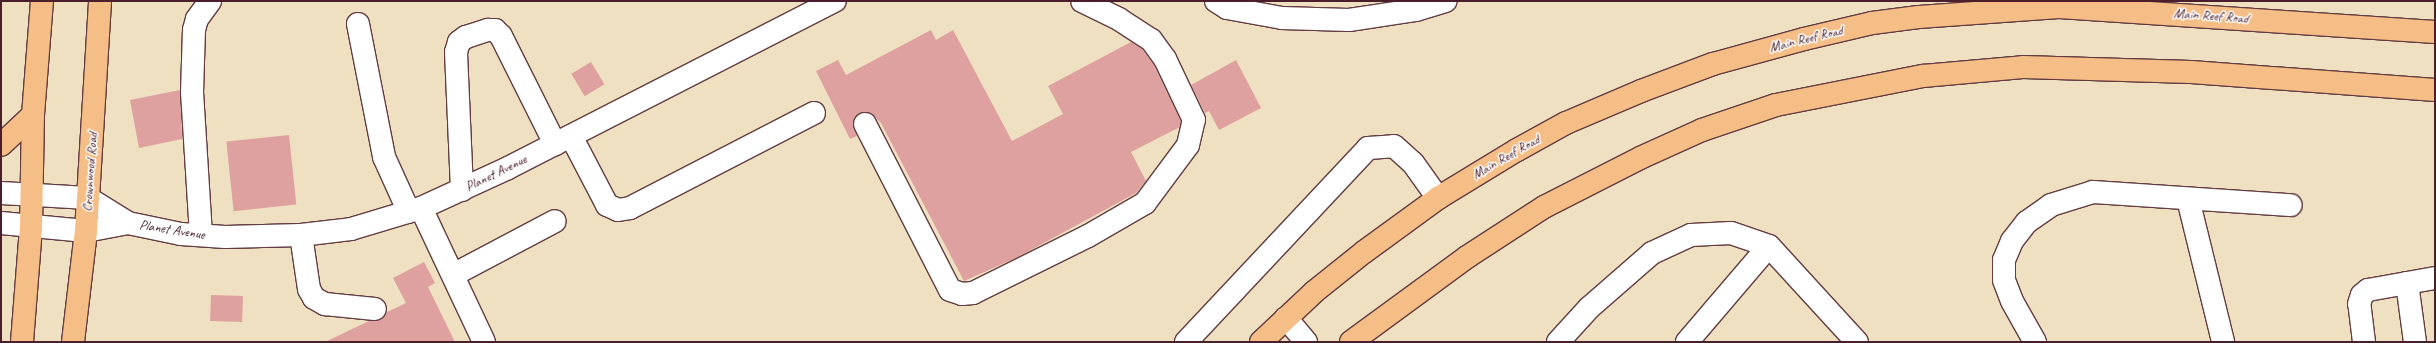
<!DOCTYPE html>
<html>
<head>
<meta charset="utf-8">
<style>
	body { margin:0 }
	#map { position:relative; width:2436px; height:343px; overflow:hidden; background:#eee0c0; font-family:Caveat,sans-serif }
	div>[style] { position:absolute }
	.building>* { inset:0; background:#dfa19f; transform-origin:0 0 }
	.roads { filter:drop-shadow(1px 0 #633c41) drop-shadow(-1px 0 #633c41) drop-shadow(0 1px #633c41) drop-shadow(0 -1px #633c41) }
	.minor>* { height:22px; margin:-11px; padding:0 11px; transform-origin:11px; border-radius:11px; background:#fff }
	.major>* { height:22px; margin:-11px; padding:0 11px; transform-origin:11px; border-radius:11px; background:#f6be87 }
	span { translate:-50% -50%; white-space:nowrap; text-align:center; line-height:1.15; -webkit-text-stroke:3px #fff; paint-order:stroke }
	.street-label { font-size:14px; color:#4a1f2b }
	.frame { position:absolute; inset:0; border:2px solid #4a1f2b; pointer-events:none }
</style>
</head>
<body>
<div id="map">
	<div class="building">
		<i style="clip-path:polygon(931px 30px,936px 40px,953px 30px,1012px 141px,1063px 114px,1048px 86px,1131px 42px,1142px 49px,1154px 65px,1181px 121px,1180px 127px,1131px 152px,1146px 181px,1136px 193px,1018px 257px,964px 281px,881px 123px,871px 113px,860px 113px,853px 123px,857px 136px,850px 139px,816px 71px,838px 60px,846px 75px)"></i>
		<i style="clip-path:polygon(1236px 60px,1261px 108px,1219px 130px,1209px 111px,1205px 113px,1191px 85px)"></i>
		<i style="left:591px;top:62px;width:26px;height:23px;rotate:59deg"></i>
		<i style="clip-path:polygon(180px 90px,182px 139px,139px 148px,130px 100px)"></i>
		<i style="left:289px;top:135px;width:70px;height:63px;rotate:84deg"></i>
		<i style="clip-path:polygon(424px 262px,435px 283px,428px 287px,455px 342px,325px 342px,369px 321px,380px 320px,387px 312px,406px 303px,393px 278px)"></i>
		<i style="left:211px;top:295px;width:32px;height:26px;rotate:2deg"></i>
	</div>
	<div class="roads">
		<div class="minor">
			<i style="left:1216px;top:1px;width:13px;rotate:32deg"></i>
			<i style="left:1227px;top:8px;width:56px;rotate:10.3deg"></i>
			<i style="left:1282px;top:18px;width:67px;rotate:1.7deg"></i>
			<i style="left:1349px;top:20px;width:68px;rotate:-8.5deg"></i>
			<i style="left:1416px;top:10px;width:31px;rotate:-17deg"></i>
			<i style="left:358px;top:24px;width:136px;rotate:78.9deg"></i>
			<i style="left:384px;top:157px;width:60px;rotate:65.6deg"></i>
			<i style="left:865px;top:124px;width:186px;rotate:62.9deg"></i>
			<i style="left:950px;top:290px;width:13px;rotate:18deg"></i>
			<i style="left:962px;top:294px;width:11px;rotate:-5deg"></i>
			<i style="left:973px;top:293px;width:128px;rotate:-26.4deg"></i>
			<i style="left:1088px;top:236px;width:66px;rotate:-30.1deg"></i>
			<i style="left:1145px;top:203px;width:72px;rotate:-53.4deg"></i>
			<i style="left:1188px;top:145px;width:26px;rotate:-77deg"></i>
			<i style="left:1194px;top:120px;width:68px;rotate:-115.4deg"></i>
			<i style="left:1165px;top:59px;width:24px;rotate:-126deg"></i>
			<i style="left:1151px;top:40px;width:38px;rotate:-147deg"></i>
			<i style="left:1119px;top:19px;width:41px;rotate:-154.1deg"></i>
			<i style="left:571px;top:136px;width:78px;rotate:62.4deg"></i>
			<i style="left:607px;top:205px;width:12px;rotate:24deg"></i>
			<i style="left:618px;top:210px;width:12px;rotate:-9deg"></i>
			<i style="left:630px;top:208px;width:207px;rotate:-27.3deg"></i>
			<i style="left:462px;top:190px;width:138px;rotate:-92.5deg"></i>
			<i style="left:456px;top:52px;width:10px;rotate:-73deg"></i>
			<i style="left:459px;top:42px;width:9px;rotate:-36deg"></i>
			<i style="left:466px;top:37px;width:23px;rotate:-18deg"></i>
			<i style="left:488px;top:30px;width:7px"></i>
			<i style="left:495px;top:30px;width:8px;rotate:45deg"></i>
			<i style="left:501px;top:36px;width:121px;rotate:63.4deg"></i>
			<i style="left:1px;top:193px;width:87px;rotate:3.3deg"></i>
			<i style="left:88px;top:198px;width:47px;rotate:32deg"></i>
			<i style="left:128px;top:223px;width:54px;rotate:11.7deg"></i>
			<i style="left:181px;top:234px;width:44px;rotate:3.9deg"></i>
			<i style="left:225px;top:237px;width:76px;rotate:-1.5deg"></i>
			<i style="left:301px;top:235px;width:50px;rotate:-6.8deg"></i>
			<i style="left:351px;top:229px;width:73px;rotate:-16.7deg"></i>
			<i style="left:421px;top:208px;width:96px;rotate:-24.7deg"></i>
			<i style="left:508px;top:168px;width:367px;rotate:-27.1deg"></i>
			<i style="left:2188px;top:199px;width:147px;rotate:76.2deg"></i>
			<i style="left:421px;top:208px;width:148px;rotate:64.8deg"></i>
			<i style="left:1px;top:223px;width:85px;rotate:5.4deg"></i>
			<i style="left:86px;top:231px;width:43px;rotate:-10.8deg"></i>
			<i style="left:201px;top:235px;width:142px;rotate:-93.6deg"></i>
			<i style="left:192px;top:93px;width:63px;rotate:-88.2deg"></i>
			<i style="left:194px;top:30px;width:11px;rotate:-75deg"></i>
			<i style="left:197px;top:19px;width:22px;rotate:-54deg"></i>
			<i style="left:301px;top:235px;width:55px;rotate:81.6deg"></i>
			<i style="left:309px;top:289px;width:10px;rotate:61deg"></i>
			<i style="left:314px;top:298px;width:13px;rotate:29deg"></i>
			<i style="left:325px;top:304px;width:50px;rotate:5.7deg"></i>
			<i style="left:453px;top:275px;width:115px;rotate:-27.9deg"></i>
			<i style="left:2407px;top:283px;width:60px;rotate:82.3deg"></i>
			<i style="left:1286px;top:318px;width:31px;rotate:50deg"></i>
			<i style="left:1186px;top:342px;width:266px;rotate:-46.8deg"></i>
			<i style="left:1368px;top:148px;width:26px;rotate:-4deg"></i>
			<i style="left:1394px;top:146px;width:25px;rotate:42deg"></i>
			<i style="left:1413px;top:163px;width:43px;rotate:54.5deg"></i>
			<i style="left:1558px;top:342px;width:46px;rotate:-47.6deg"></i>
			<i style="left:1589px;top:308px;width:84px;rotate:-41.1deg"></i>
			<i style="left:1652px;top:253px;width:43px;rotate:-24.8deg"></i>
			<i style="left:1691px;top:235px;width:40px;rotate:-2.9deg"></i>
			<i style="left:1731px;top:233px;width:40px;rotate:18.9deg"></i>
			<i style="left:1769px;top:246px;width:130px;rotate:47.5deg"></i>
			<i style="left:1687px;top:342px;width:126px;rotate:-49.5deg"></i>
			<i style="left:2035px;top:342px;width:47px;rotate:-119.3deg"></i>
			<i style="left:2012px;top:301px;width:22px;rotate:-111deg"></i>
			<i style="left:2004px;top:280px;width:20px;rotate:-90deg"></i>
			<i style="left:2004px;top:260px;width:21px;rotate:-67deg"></i>
			<i style="left:2012px;top:241px;width:24px;rotate:-52deg"></i>
			<i style="left:2027px;top:222px;width:29px;rotate:-35deg"></i>
			<i style="left:2051px;top:205px;width:44px;rotate:-17.2deg"></i>
			<i style="left:2093px;top:192px;width:198px;rotate:3.8deg"></i>
			<i style="left:2364px;top:342px;width:38px;rotate:-97deg"></i>
			<i style="left:2359px;top:304px;width:9px;rotate:-72deg"></i>
			<i style="left:2362px;top:295px;width:8px;rotate:-40deg"></i>
			<i style="left:2368px;top:290px;width:68px;rotate:-10.2deg"></i>
		</div>
		<div class="major">
			<i style="left:1px;top:145px;width:44px;rotate:-43.2deg"></i>
			<i style="left:22px;top:342px;width:115px;rotate:-85.5deg"></i>
			<i style="left:31px;top:227px;width:112px;rotate:-89deg"></i>
			<i style="left:33px;top:115px;width:114px;rotate:-85.5deg"></i>
			<i style="left:73px;top:342px;width:112px;rotate:-83.3deg"></i>
			<i style="left:86px;top:231px;width:230px;rotate:-86.5deg"></i>
			<i style="left:1261px;top:342px;width:73px;rotate:-43.3deg"></i>
			<i style="left:1314px;top:292px;width:64px;rotate:-38.7deg"></i>
			<i style="left:1364px;top:252px;width:92px;rotate:-36.1deg"></i>
			<i style="left:1438px;top:198px;width:92px;rotate:-31.3deg"></i>
			<i style="left:1517px;top:150px;width:56px;rotate:-28.9deg"></i>
			<i style="left:1566px;top:123px;width:82px;rotate:-23.1deg"></i>
			<i style="left:1641px;top:91px;width:77px;rotate:-20.6deg"></i>
			<i style="left:1713px;top:64px;width:94px;rotate:-15.4deg"></i>
			<i style="left:1804px;top:39px;width:70px;rotate:-13.2deg"></i>
			<i style="left:1872px;top:23px;width:47px;rotate:-7.3deg"></i>
			<i style="left:1919px;top:17px;width:140px;rotate:-4.1deg"></i>
			<i style="left:2059px;top:7px;width:377px;rotate:3.8deg"></i>
			<i style="left:1351px;top:342px;width:144px;rotate:-36.2deg"></i>
			<i style="left:1467px;top:257px;width:92px;rotate:-33deg"></i>
			<i style="left:1544px;top:207px;width:108px;rotate:-27deg"></i>
			<i style="left:1640px;top:158px;width:68px;rotate:-24.3deg"></i>
			<i style="left:1702px;top:130px;width:78px;rotate:-18.7deg"></i>
			<i style="left:1776px;top:105px;width:150px;rotate:-11.2deg"></i>
			<i style="left:1923px;top:76px;width:100px;rotate:-5.1deg"></i>
			<i style="left:2023px;top:67px;width:168px;rotate:1.7deg"></i>
			<i style="left:2191px;top:72px;width:245px;rotate:4.2deg"></i>
		</div>
	</div>
	<div class="street-label">
		<span style="left:2211px;top:16px;rotate:4deg">Main Reef Road</span>
		<span style="left:1806px;top:39px;rotate:-14deg">Main Reef Road</span>
		<span style="left:1506px;top:157px;rotate:-30deg">Main Reef Road</span>
		<span style="left:90px;top:172px;rotate:-86deg">Crownwood Road</span>
		<span style="left:496px;top:173px;rotate:-26deg">Planet Avenue</span>
		<span style="left:172px;top:230px;rotate:9deg">Planet Avenue</span>
	</div>
	<div class="frame"></div>
</div>
</body>
</html>
